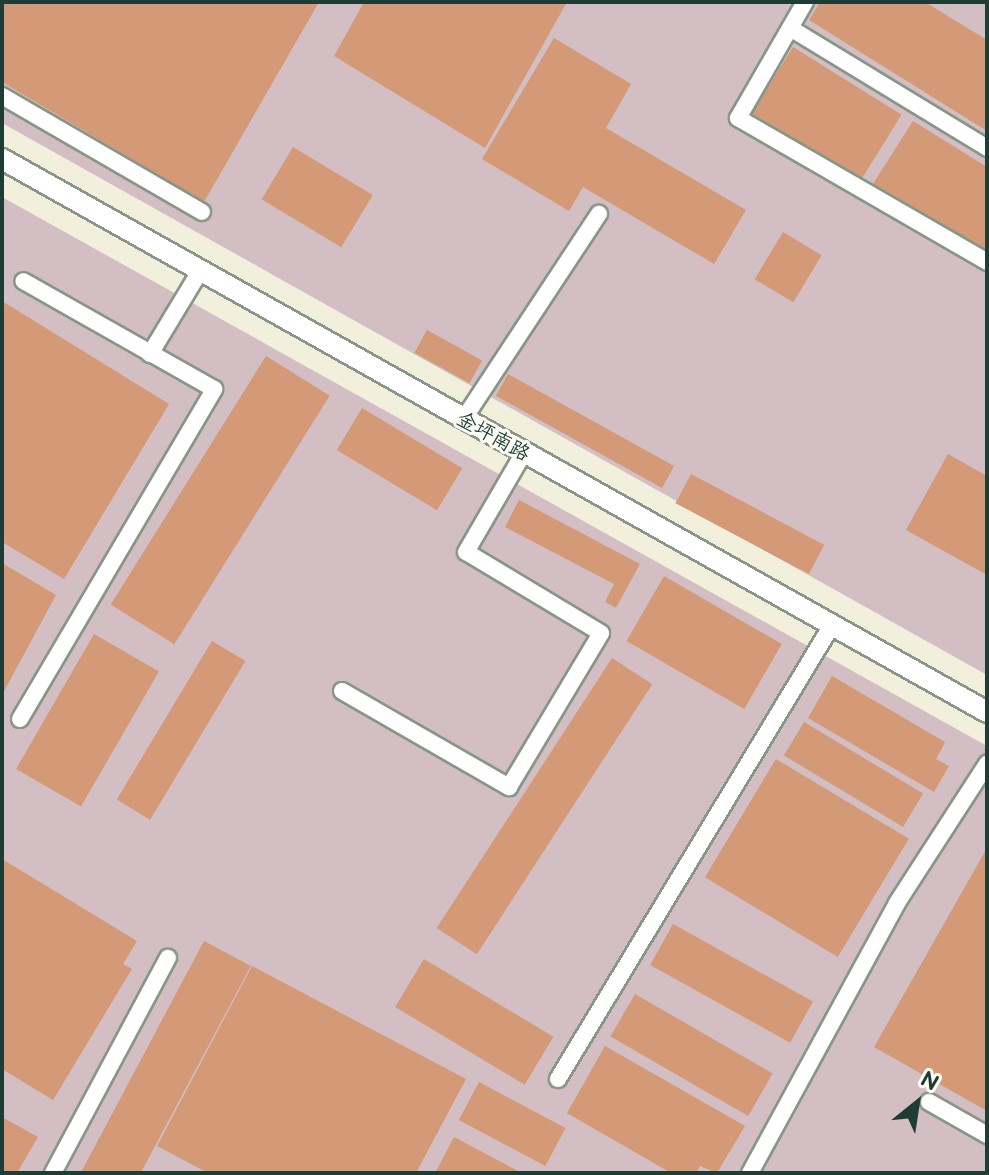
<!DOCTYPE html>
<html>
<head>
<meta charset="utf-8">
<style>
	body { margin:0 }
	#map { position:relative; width:989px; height:1175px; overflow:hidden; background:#f2efdc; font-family:"Balsamiq Sans","LXGW WenKai TC",sans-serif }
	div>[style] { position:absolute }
	.industrial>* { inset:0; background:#d2bec3 }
	.building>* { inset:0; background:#d49976; transform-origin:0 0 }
	.roads { filter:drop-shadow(2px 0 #889688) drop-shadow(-2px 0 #889688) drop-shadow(0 2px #889688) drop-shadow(0 -2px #889688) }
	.minor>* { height:16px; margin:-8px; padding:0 8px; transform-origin:8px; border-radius:8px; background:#fff }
	.tertiary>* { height:20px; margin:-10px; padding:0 10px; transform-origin:10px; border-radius:10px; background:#fff }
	span { translate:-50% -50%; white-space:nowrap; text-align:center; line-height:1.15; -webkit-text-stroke:6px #fdfcf7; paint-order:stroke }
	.street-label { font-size:20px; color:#1f3d34 }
	.frame { position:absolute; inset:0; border:4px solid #1f3d34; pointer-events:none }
	.north { position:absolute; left:877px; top:1063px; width:80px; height:80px; -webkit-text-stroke:6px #fdfcf7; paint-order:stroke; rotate:30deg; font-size:22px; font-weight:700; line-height:32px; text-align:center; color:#1f3d34 }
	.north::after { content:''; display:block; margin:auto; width:28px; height:36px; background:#1f3d34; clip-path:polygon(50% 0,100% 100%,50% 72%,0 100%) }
</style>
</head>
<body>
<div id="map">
	<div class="industrial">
		<i style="clip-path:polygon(2px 2px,987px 2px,987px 675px,2px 123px)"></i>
		<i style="clip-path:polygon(2px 197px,987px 746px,987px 1173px,2px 1173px)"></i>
	</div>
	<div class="building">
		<i style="clip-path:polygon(2px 2px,319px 2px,204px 202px,2px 82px)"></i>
		<i style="clip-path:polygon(364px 2px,567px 2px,485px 148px,334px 56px)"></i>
		<i style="clip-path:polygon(820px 2px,925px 2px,987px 40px,987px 131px,809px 20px)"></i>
		<i style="clip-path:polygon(554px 38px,631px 84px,606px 128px,746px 210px,714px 264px,583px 187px,569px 211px,482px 159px)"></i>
		<i style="left:793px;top:47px;width:128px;height:78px;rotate:32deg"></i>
		<i style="clip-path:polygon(913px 121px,987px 167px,987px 244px,980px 255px,871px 187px)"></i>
		<i style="left:293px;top:147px;width:93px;height:61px;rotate:31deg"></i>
		<i style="left:783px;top:232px;width:45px;height:55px;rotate:31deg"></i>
		<i style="clip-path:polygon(2px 301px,169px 404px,64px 579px,2px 542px)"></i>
		<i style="left:427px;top:330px;width:63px;height:26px;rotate:29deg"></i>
		<i style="left:266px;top:356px;width:75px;height:293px;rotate:32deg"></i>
		<i style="left:508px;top:374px;width:190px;height:25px;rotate:29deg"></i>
		<i style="left:362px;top:408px;width:117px;height:49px;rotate:31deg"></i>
		<i style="clip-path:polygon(948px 454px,987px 476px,987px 575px,906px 530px)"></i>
		<i style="left:691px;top:474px;width:151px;height:33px;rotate:28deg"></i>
		<i style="clip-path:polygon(519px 500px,640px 564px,616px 608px,605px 602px,614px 584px,505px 527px)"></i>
		<i style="clip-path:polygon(2px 563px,56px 595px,2px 695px)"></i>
		<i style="left:664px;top:576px;width:136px;height:75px;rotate:30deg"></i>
		<i style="left:94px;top:634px;width:75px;height:156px;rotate:30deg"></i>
		<i style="left:212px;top:641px;width:39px;height:185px;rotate:31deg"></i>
		<i style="left:612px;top:658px;width:48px;height:322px;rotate:33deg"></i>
		<i style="clip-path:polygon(832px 676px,945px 742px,936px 759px,949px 766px,934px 792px,808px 718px)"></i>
		<i style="left:804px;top:722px;width:139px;height:39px;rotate:31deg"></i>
		<i style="left:776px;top:759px;width:155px;height:138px;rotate:31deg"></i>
		<i style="clip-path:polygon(987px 848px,987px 1111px,874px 1047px)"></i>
		<i style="clip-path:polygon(2px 859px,137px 941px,123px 964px,132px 969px,53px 1100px,2px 1069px)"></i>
		<i style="left:673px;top:924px;width:160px;height:47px;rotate:29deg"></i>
		<i style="left:204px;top:941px;width:53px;height:263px;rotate:28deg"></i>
		<i style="left:424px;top:959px;width:151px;height:56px;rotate:31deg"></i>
		<i style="clip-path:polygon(252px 966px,466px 1079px,416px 1173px,208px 1173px,157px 1146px)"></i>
		<i style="left:635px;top:994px;width:159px;height:49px;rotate:30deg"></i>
		<i style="clip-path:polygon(605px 1046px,745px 1126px,717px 1173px,700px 1166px,696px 1173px,671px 1173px,567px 1113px)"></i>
		<i style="left:479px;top:1082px;width:98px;height:43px;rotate:28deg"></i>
		<i style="clip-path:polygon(2px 1117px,38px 1137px,17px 1173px,2px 1173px)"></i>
		<i style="clip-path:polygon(454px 1137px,518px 1171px,517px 1173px,435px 1173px)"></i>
	</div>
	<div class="roads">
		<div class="minor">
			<i style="left:805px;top:2px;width:134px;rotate:120deg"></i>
			<i style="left:738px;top:118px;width:288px;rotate:30deg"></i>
			<i style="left:790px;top:28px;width:231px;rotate:31.3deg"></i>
			<i style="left:2px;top:96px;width:231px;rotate:30.1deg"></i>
			<i style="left:150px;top:354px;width:97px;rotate:-58.9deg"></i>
			<i style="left:463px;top:420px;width:247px;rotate:-56.6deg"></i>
			<i style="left:342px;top:691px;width:193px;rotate:29.9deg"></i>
			<i style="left:509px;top:787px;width:179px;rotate:-59.1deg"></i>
			<i style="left:601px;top:633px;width:157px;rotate:-149deg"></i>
			<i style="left:466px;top:552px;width:113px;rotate:-59.8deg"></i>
			<i style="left:20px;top:719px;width:383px;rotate:-59.5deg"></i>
			<i style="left:214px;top:389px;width:219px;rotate:-150.5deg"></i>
			<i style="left:558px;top:1079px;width:530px;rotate:-58.89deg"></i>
			<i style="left:929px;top:1102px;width:67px;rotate:29.6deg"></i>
			<i style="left:53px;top:1173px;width:244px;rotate:-61.9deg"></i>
			<i style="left:750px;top:1173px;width:307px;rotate:-61.4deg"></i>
			<i style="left:897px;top:903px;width:166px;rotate:-57.1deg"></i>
		</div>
		<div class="tertiary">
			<i style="left:2px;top:159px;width:1130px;rotate:29.31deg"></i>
		</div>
	</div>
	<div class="street-label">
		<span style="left:493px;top:437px;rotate:29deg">金坪南路</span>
	</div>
	<div class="frame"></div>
	<div class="north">N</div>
</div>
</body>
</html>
